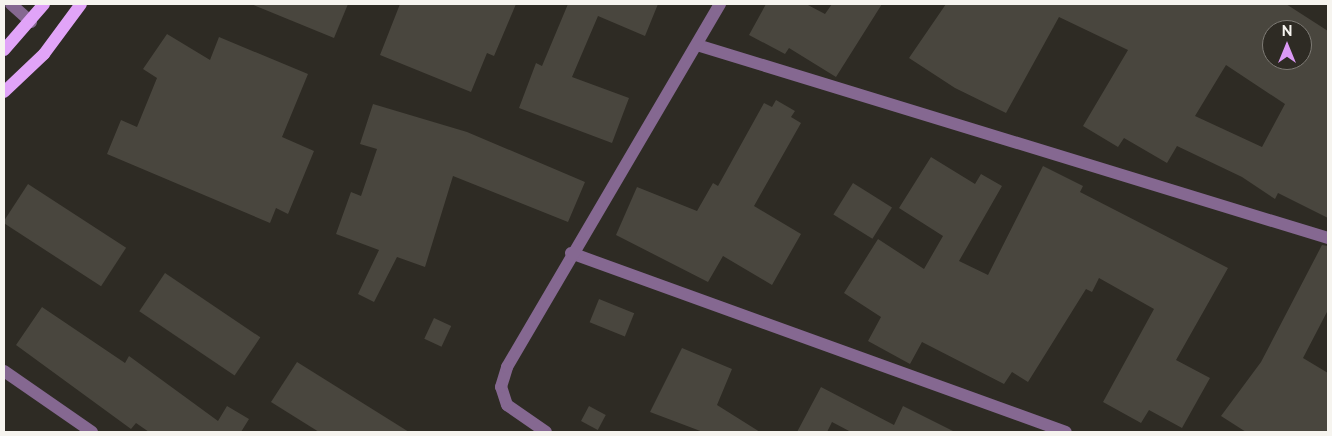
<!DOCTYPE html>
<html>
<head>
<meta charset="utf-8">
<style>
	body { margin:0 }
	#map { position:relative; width:1332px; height:436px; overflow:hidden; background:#2e2b24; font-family:Raleway,sans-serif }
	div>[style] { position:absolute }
	.building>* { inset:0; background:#49463e; transform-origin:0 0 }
	.minor>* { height:12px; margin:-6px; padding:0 6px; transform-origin:6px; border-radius:6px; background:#856891 }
	.primary>* { height:12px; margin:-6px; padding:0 6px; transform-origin:6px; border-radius:6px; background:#e1a4f8 }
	span { translate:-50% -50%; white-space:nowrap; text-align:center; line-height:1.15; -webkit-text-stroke:4.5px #2e2b24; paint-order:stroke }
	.frame { position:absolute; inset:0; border:5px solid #f6f4ef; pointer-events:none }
	.north { position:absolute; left:1262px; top:20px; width:50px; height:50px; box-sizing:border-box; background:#2e2b24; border:1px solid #7e7b75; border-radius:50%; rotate:0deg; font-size:14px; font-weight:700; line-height:20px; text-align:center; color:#f6f4ef }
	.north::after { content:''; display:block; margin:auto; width:18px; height:22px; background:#db99f5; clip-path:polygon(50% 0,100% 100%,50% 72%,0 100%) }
</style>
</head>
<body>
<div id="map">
	<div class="building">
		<i style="clip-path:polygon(251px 4px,348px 4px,334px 38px)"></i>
		<i style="clip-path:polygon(400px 4px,516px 4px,494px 56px,487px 53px,471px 92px,380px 55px)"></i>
		<i style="clip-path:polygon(568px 4px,658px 4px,645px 36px,598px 16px,572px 77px,629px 98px,612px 143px,519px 108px,536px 63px,542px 66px)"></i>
		<i style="clip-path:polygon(766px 4px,806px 4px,825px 14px,832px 4px,882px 4px,836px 77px,789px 48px,785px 54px,749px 35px)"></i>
		<i style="clip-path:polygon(evenodd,946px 4px,1286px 4px,1328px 31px,1328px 218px,1278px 193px,1275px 199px,1242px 177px,1177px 146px,1167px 163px,1124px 138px,1118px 147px,1083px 126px,1128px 50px,1059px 17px,1006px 113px,955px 88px,909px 58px,946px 4px,1272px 30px,1302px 30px,1302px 60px,1272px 60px,1272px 30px,946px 4px,1226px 65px,1285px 104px,1262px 147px,1195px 116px,1226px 65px)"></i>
		<i style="clip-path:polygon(167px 34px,210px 60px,219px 37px,308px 74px,282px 137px,314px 151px,288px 214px,276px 208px,270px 223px,107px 154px,121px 120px,137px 127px,157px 78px,143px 69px)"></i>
		<i style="clip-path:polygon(776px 100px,795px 111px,791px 117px,801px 123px,754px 206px,801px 234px,772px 285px,723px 256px,708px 282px,616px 235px,637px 187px,697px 211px,713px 183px,718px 186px,764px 103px,772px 107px)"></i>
		<i style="clip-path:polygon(373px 104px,467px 132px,585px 182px,568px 222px,453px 176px,425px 267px,397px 257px,374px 302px,358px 294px,379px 250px,336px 234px,351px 192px,361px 196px,377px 149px,360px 144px)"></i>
		<i style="clip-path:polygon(931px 157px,975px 184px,981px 174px,1002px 186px,959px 261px,988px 275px,1043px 166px,1083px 186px,1080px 192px,1228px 268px,1176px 360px,1210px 378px,1182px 428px,1149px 410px,1141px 423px,1103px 402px,1154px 309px,1099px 278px,1092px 292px,1086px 289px,1028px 382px,1012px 372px,1004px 384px,922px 342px,910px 364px,868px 341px,881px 317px,844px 293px,878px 239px,924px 269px,943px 236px,899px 208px)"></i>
		<i style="left:853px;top:183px;width:46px;height:37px;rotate:32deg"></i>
		<i style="left:28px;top:184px;width:117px;height:46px;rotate:33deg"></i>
		<i style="clip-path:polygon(1322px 245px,1328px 246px,1328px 310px,1303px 358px,1328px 373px,1328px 432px,1246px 432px,1221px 416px,1261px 362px)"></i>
		<i style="left:165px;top:273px;width:115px;height:46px;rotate:34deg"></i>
		<i style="left:599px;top:299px;width:38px;height:25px;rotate:22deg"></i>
		<i style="clip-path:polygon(42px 307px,125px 363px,129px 356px,218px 421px,227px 406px,249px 419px,241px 432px,149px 432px,136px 423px,131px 429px,16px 345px)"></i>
		<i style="left:434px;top:318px;width:19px;height:23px;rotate:25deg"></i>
		<i style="clip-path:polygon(682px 348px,732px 369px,717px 405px,760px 432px,703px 432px,650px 412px)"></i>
		<i style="clip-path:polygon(297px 362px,409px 432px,319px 432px,271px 402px)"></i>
		<i style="clip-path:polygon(821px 387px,894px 425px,903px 406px,955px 432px,851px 432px,832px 422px,827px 432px,797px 432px)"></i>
		<i style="left:589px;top:406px;width:19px;height:17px;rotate:28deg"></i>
	</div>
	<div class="minor">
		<i style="left:11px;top:4px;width:27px;rotate:42deg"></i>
		<i style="left:697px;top:45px;width:660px;rotate:17.01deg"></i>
		<i style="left:571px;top:253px;width:526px;rotate:19.88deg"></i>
		<i style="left:4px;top:371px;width:107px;rotate:34.7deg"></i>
		<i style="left:546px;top:432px;width:47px;rotate:-145.3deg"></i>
		<i style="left:507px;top:405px;width:19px;rotate:-108deg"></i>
		<i style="left:501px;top:387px;width:21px;rotate:-73deg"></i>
		<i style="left:507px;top:367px;width:421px;rotate:-59.6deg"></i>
	</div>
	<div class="primary">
		<i style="left:4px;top:50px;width:61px;rotate:-49deg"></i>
		<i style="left:4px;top:92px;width:55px;rotate:-43.5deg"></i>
		<i style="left:44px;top:54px;width:62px;rotate:-53.5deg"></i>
	</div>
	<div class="frame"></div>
	<div class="north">N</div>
</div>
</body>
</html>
